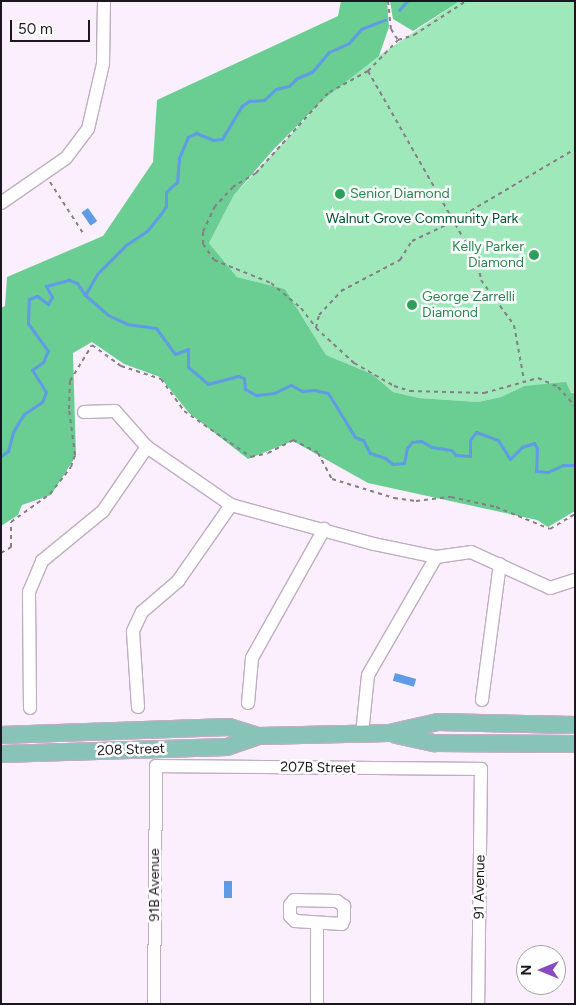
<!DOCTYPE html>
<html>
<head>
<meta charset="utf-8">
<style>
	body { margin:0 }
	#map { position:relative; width:576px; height:1005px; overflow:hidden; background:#fbeffd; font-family:Figtree,sans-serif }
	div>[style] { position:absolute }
	.green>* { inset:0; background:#9fe8b9 }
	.forest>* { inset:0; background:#6acd92 }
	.water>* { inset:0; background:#609be6; transform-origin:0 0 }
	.stream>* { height:3px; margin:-1.5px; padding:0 1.5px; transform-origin:1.5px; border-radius:1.5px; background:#609be6 }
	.path>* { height:2px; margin-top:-1px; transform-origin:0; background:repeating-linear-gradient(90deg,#867d88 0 4px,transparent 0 8px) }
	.roads { filter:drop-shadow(1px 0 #bfadc3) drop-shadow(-1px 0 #bfadc3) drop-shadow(0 1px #bfadc3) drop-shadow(0 -1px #bfadc3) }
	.minor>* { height:12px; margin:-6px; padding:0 6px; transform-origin:6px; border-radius:6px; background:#fff }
	.major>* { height:16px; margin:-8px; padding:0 8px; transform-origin:8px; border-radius:8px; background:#88c3b8 }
	.dots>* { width:14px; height:14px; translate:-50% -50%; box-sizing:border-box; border:2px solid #fff; border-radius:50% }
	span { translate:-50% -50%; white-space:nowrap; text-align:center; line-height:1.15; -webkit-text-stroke:5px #fff; paint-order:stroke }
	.leisure-label { font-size:14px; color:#27864d }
	.left { translate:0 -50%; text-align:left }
	.right { translate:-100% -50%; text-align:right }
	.park-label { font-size:14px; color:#00522d }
	.street-label { font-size:14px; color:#1c161e }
	.frame { position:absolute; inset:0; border:2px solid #1c161e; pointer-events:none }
	.north { position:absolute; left:516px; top:945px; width:50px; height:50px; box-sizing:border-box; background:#fff; border:1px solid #a4a2a5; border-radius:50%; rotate:270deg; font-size:14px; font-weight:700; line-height:20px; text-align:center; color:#1c161e }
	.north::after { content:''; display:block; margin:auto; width:18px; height:22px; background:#874ac0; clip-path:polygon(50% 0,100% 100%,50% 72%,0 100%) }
	.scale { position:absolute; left:10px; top:20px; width:80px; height:22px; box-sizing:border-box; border:2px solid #1c161e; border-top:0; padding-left:6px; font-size:15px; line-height:18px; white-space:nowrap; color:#1c161e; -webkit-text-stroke:4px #fff; paint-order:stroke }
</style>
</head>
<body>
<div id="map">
	<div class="green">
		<i style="clip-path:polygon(460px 1px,575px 1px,575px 393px,524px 386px,501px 397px,478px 402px,419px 398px,393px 392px,372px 374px,326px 355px,285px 289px,237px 277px,209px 243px,234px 195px,324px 99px,371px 61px)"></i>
	</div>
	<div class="forest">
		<i style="clip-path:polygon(341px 1px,387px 1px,389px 27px,379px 56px,324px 99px,274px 149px,234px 195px,209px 243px,237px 277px,285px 289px,326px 355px,372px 374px,393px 392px,419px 398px,478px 402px,501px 397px,524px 386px,566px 382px,571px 393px,575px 393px,575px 511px,548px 527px,537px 520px,368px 483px,293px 441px,248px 459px,189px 413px,160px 377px,124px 364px,92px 342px,73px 353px,76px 456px,51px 495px,22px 505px,18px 515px,1px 526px,1px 308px,5px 306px,7px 277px,103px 236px,153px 162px,157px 100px,338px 16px)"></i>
		<i style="clip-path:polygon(390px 1px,460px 1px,413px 31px,393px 19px)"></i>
	</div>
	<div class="water">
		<i style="left:88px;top:208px;width:16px;height:8px;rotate:55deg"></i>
		<i style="left:395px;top:673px;width:22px;height:8px;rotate:16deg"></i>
		<i style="left:224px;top:881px;width:8px;height:17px"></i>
	</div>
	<div class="stream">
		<i style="left:399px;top:10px;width:12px;rotate:-48deg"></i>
		<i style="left:85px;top:295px;width:24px;rotate:-60deg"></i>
		<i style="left:97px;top:274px;width:41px;rotate:-45deg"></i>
		<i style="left:126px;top:245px;width:25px;rotate:-34deg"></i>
		<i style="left:147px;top:231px;width:21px;rotate:-51deg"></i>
		<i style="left:160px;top:215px;width:11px;rotate:-56deg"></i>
		<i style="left:166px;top:206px;width:14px;rotate:-90deg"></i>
		<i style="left:166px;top:192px;width:15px;rotate:-42deg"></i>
		<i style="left:177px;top:182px;width:24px;rotate:-85deg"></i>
		<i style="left:179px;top:158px;width:23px;rotate:-67deg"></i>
		<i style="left:188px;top:137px;width:9px;rotate:-27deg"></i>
		<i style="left:196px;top:133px;width:18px;rotate:22deg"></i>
		<i style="left:213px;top:140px;width:9px;rotate:-6deg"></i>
		<i style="left:222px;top:139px;width:39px;rotate:-59deg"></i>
		<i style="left:242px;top:106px;width:9px;rotate:-36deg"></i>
		<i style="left:249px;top:101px;width:15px;rotate:-4deg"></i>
		<i style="left:264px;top:100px;width:16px;rotate:-43deg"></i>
		<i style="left:276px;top:89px;width:13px;rotate:-13deg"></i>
		<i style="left:289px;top:86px;width:11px;rotate:-45deg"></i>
		<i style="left:297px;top:78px;width:16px;rotate:-22deg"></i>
		<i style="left:312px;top:72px;width:26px;rotate:-50deg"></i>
		<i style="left:329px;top:52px;width:22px;rotate:-24deg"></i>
		<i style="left:349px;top:43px;width:18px;rotate:-49deg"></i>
		<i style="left:361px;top:29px;width:26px;rotate:-21deg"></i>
		<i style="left:1px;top:456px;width:9px;rotate:-36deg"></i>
		<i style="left:8px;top:451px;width:20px;rotate:-75deg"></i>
		<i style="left:13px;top:432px;width:21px;rotate:-59deg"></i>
		<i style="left:24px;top:414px;width:22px;rotate:-34deg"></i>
		<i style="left:42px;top:402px;width:11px;rotate:-68deg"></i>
		<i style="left:46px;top:392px;width:26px;rotate:-122deg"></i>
		<i style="left:32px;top:370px;width:14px;rotate:-36deg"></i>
		<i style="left:43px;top:362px;width:12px;rotate:-66deg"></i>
		<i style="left:48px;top:351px;width:34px;rotate:-126deg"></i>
		<i style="left:28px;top:323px;width:24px;rotate:-88deg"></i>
		<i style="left:29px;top:299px;width:9px;rotate:-21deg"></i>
		<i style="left:37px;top:296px;width:14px;rotate:36deg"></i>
		<i style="left:48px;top:304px;width:8px;rotate:-60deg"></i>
		<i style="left:52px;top:297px;width:13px;rotate:-119deg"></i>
		<i style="left:46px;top:286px;width:24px;rotate:-15deg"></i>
		<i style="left:69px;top:280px;width:9px;rotate:21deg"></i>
		<i style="left:77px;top:283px;width:14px;rotate:56deg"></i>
		<i style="left:85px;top:295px;width:30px;rotate:41deg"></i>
		<i style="left:108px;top:315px;width:21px;rotate:25deg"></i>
		<i style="left:127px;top:324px;width:29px;rotate:8deg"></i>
		<i style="left:156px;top:328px;width:32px;rotate:54deg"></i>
		<i style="left:175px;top:354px;width:14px;rotate:-21deg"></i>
		<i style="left:188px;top:349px;width:18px;rotate:90deg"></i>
		<i style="left:188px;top:367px;width:26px;rotate:40deg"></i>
		<i style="left:208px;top:384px;width:31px;rotate:-15deg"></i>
		<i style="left:238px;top:376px;width:6px;rotate:18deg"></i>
		<i style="left:244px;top:378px;width:11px;rotate:85deg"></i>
		<i style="left:245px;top:389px;width:13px;rotate:29deg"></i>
		<i style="left:256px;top:395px;width:18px;rotate:-6deg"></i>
		<i style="left:274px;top:393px;width:19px;rotate:-25deg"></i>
		<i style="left:291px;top:385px;width:13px;rotate:29deg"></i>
		<i style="left:302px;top:391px;width:13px;rotate:-4deg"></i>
		<i style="left:315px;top:390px;width:13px;rotate:13deg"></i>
		<i style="left:328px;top:393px;width:52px;rotate:58.5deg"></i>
		<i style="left:355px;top:437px;width:9px;rotate:21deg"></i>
		<i style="left:363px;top:440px;width:15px;rotate:62deg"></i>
		<i style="left:370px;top:453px;width:16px;rotate:18deg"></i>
		<i style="left:385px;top:458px;width:10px;rotate:37deg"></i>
		<i style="left:393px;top:464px;width:11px;rotate:-5deg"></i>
		<i style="left:404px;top:463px;width:15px;rotate:-79deg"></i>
		<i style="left:407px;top:448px;width:8px;rotate:-50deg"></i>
		<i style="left:412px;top:442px;width:9px;rotate:-6deg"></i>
		<i style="left:421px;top:441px;width:13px;rotate:29deg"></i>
		<i style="left:432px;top:447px;width:19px;rotate:9deg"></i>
		<i style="left:451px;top:450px;width:7px;rotate:45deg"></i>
		<i style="left:456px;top:455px;width:14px;rotate:4deg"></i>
		<i style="left:470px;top:456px;width:16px;rotate:-90deg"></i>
		<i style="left:470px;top:440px;width:10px;rotate:-53deg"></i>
		<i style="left:476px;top:432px;width:23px;rotate:20deg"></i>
		<i style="left:498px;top:440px;width:22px;rotate:58deg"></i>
		<i style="left:510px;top:459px;width:17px;rotate:-45deg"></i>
		<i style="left:522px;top:447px;width:13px;rotate:-18deg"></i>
		<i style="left:534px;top:443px;width:6px;rotate:59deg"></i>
		<i style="left:537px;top:448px;width:23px;rotate:92deg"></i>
		<i style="left:536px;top:471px;width:12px;rotate:5deg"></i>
		<i style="left:548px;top:472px;width:17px;rotate:-25deg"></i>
		<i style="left:563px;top:465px;width:12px"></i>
	</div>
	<div class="path">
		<i style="left:388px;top:1px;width:28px;rotate:84deg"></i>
		<i style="left:391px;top:29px;width:13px;rotate:58deg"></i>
		<i style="left:368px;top:71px;width:46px;rotate:151.2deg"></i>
		<i style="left:328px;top:93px;width:108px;rotate:132deg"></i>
		<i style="left:256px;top:173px;width:27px;rotate:149deg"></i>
		<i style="left:233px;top:187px;width:26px;rotate:133deg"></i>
		<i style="left:215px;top:206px;width:29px;rotate:115deg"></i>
		<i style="left:203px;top:232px;width:12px;rotate:90deg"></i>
		<i style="left:203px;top:244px;width:19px;rotate:55deg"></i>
		<i style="left:214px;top:260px;width:61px;rotate:22deg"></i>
		<i style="left:271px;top:283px;width:39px;rotate:40deg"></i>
		<i style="left:301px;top:308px;width:25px;rotate:53deg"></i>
		<i style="left:316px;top:328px;width:13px;rotate:-77deg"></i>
		<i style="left:319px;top:315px;width:33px;rotate:-47deg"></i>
		<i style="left:341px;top:291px;width:67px;rotate:-27.7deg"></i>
		<i style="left:400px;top:260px;width:22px;rotate:-58deg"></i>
		<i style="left:412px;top:241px;width:42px;rotate:-25.3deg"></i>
		<i style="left:450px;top:223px;width:145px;rotate:-30.6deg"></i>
		<i style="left:368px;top:71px;width:212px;rotate:60.3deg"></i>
		<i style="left:473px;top:255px;width:4px;rotate:27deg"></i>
		<i style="left:477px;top:257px;width:23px;rotate:80deg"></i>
		<i style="left:481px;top:280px;width:56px;rotate:53.7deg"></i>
		<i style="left:514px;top:325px;width:56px;rotate:79.7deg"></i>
		<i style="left:368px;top:71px;width:43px;rotate:-45.9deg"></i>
		<i style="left:398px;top:40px;width:17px;rotate:-17deg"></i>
		<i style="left:414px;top:35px;width:62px;rotate:-33.2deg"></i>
		<i style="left:50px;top:182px;width:61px;rotate:57.1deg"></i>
		<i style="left:316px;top:328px;width:52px;rotate:42.6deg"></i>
		<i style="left:354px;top:363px;width:46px;rotate:29.9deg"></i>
		<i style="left:394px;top:386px;width:17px;rotate:17deg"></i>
		<i style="left:410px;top:391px;width:74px;rotate:1.5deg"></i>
		<i style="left:484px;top:393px;width:56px;rotate:-15.5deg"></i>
		<i style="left:538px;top:378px;width:22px;rotate:24deg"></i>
		<i style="left:558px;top:387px;width:25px;rotate:48deg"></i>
		<i style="left:1px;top:553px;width:12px;rotate:-31deg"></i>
		<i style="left:11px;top:547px;width:25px;rotate:-90deg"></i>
		<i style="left:11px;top:522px;width:48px;rotate:-35.7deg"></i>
		<i style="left:50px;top:494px;width:34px;rotate:-52deg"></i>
		<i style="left:71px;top:467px;width:13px;rotate:-72deg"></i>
		<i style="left:75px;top:455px;width:46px;rotate:-97.4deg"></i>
		<i style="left:69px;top:409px;width:28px;rotate:-88deg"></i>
		<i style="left:70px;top:381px;width:42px;rotate:-58.6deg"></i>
		<i style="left:92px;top:345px;width:36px;rotate:36deg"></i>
		<i style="left:121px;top:366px;width:42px;rotate:18deg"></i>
		<i style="left:161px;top:379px;width:39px;rotate:54deg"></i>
		<i style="left:184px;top:411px;width:81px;rotate:34.5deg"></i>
		<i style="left:251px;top:457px;width:17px;rotate:-13deg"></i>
		<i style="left:268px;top:453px;width:28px;rotate:-27deg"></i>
		<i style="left:293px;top:440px;width:28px;rotate:27deg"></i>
		<i style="left:318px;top:453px;width:30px;rotate:62deg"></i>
		<i style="left:332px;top:479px;width:65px;rotate:17deg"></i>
		<i style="left:394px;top:498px;width:22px;rotate:8deg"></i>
		<i style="left:416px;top:501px;width:35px;rotate:-7deg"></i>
		<i style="left:451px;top:497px;width:46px;rotate:12.5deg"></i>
		<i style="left:496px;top:507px;width:58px;rotate:22.2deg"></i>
		<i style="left:550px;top:529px;width:29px;rotate:-31deg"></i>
	</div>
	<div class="roads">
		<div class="minor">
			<i style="left:1px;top:203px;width:79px;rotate:-34.7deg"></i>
			<i style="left:66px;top:158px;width:36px;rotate:-53deg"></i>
			<i style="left:88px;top:129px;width:67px;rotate:-77deg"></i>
			<i style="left:103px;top:64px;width:63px;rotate:-89.1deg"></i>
			<i style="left:84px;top:412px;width:31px;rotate:-2deg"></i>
			<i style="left:115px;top:411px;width:48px;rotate:48.4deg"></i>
			<i style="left:147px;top:447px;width:102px;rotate:34.6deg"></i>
			<i style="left:231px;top:505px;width:148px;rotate:15.3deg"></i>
			<i style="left:374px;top:544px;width:63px;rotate:11.8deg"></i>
			<i style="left:436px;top:557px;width:35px;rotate:-8deg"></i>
			<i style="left:471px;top:552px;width:87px;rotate:24.5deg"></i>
			<i style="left:550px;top:588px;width:26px;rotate:-18deg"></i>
			<i style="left:482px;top:700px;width:137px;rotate:-82.5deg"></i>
			<i style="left:248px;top:703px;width:45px;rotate:-84.9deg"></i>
			<i style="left:252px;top:658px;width:148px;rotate:-60.8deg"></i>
			<i style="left:138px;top:707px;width:76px;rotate:-93.8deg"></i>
			<i style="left:133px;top:631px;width:21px;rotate:-65deg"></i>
			<i style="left:142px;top:612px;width:48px;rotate:-40.7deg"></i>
			<i style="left:178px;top:581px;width:93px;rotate:-55.1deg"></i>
			<i style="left:30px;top:708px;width:116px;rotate:-90.5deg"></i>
			<i style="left:29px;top:592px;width:34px;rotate:-67deg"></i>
			<i style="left:42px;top:561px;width:79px;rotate:-39.3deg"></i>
			<i style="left:103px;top:511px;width:78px;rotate:-55.5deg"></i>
			<i style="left:362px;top:734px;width:59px;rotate:-84.2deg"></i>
			<i style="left:368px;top:675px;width:136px;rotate:-60deg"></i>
			<i style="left:294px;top:900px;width:43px;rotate:1.3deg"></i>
			<i style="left:337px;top:901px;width:9px;rotate:36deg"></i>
			<i style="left:344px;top:906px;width:13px;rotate:90deg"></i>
			<i style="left:344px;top:919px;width:5px;rotate:112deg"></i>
			<i style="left:342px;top:924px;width:47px;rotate:-176.3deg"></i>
			<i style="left:295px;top:921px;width:7px;rotate:-135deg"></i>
			<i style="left:290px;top:916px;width:11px;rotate:-90deg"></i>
			<i style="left:290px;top:905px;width:6px;rotate:-51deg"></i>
			<i style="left:317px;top:924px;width:80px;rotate:90deg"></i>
			<i style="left:154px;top:1004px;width:238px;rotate:-89.5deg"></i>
			<i style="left:156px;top:766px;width:325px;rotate:0.5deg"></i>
			<i style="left:481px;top:769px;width:235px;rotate:90.7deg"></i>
		</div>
		<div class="major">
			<i style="left:1px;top:735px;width:228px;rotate:-2deg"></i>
			<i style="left:229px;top:727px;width:31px;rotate:17deg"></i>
			<i style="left:259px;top:736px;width:130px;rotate:-1.3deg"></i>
			<i style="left:389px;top:733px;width:50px;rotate:-12.7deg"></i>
			<i style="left:438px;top:722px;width:137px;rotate:1.3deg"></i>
			<i style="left:396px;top:735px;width:40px;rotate:12deg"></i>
			<i style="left:435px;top:743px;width:140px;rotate:0.4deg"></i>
			<i style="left:1px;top:754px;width:226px;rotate:-1.8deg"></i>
			<i style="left:227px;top:747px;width:34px;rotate:-19deg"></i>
		</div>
	</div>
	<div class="dots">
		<i style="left:340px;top:194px;background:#2e9e5b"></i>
		<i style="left:534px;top:255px;background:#2e9e5b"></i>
		<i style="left:412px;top:305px;background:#2e9e5b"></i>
	</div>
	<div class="leisure-label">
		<span class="left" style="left:350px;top:194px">Senior Diamond</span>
		<span class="right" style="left:524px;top:255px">Kelly Parker<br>Diamond</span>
		<span class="left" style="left:422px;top:305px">George Zarrelli<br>Diamond</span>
	</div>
	<div class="park-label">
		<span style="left:422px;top:219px">Walnut Grove Community Park</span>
	</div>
	<div class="street-label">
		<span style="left:131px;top:750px;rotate:-2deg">208 Street</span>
		<span style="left:318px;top:768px;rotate:1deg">207B Street</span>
		<span style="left:155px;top:885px;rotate:-90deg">91B Avenue</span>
		<span style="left:480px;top:887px;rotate:-89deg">91 Avenue</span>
	</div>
	<div class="frame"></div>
	<div class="north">N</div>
	<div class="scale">50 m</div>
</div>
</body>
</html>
